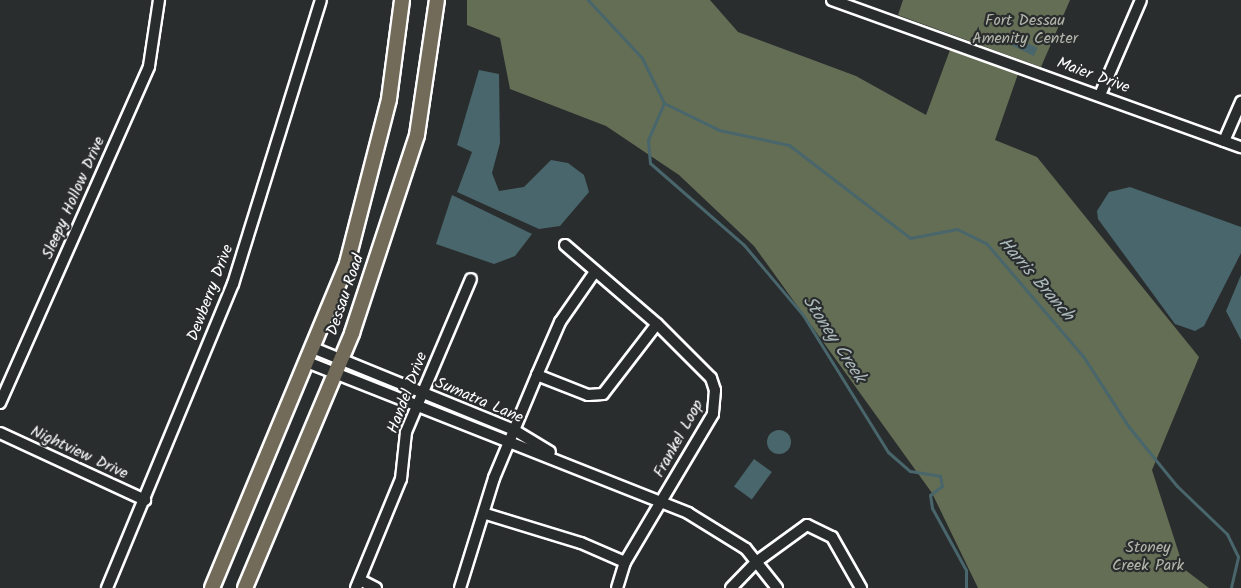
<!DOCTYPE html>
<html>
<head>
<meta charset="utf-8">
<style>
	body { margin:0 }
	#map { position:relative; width:1241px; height:588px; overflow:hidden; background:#2a2d2e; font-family:Kalam,sans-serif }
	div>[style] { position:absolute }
	.green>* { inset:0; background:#646e55 }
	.water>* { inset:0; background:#48666b; transform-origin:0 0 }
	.round { border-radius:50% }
	.stream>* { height:3px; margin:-1.5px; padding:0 1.5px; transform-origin:1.5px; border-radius:1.5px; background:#48666b }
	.roads { filter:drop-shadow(2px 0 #fff) drop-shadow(-2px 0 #fff) drop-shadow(0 2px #fff) drop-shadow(0 -2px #fff) }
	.minor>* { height:10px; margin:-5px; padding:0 5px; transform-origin:5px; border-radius:5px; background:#2a2d2e }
	.major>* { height:14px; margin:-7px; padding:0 7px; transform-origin:7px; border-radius:7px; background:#736b5a }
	span { translate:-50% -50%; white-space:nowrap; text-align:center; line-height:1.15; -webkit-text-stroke:4.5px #2a2d2e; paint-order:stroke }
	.park-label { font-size:16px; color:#b2b6aa }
	.street-label { font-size:16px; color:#fff }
	.water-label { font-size:18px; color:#adbabc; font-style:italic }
</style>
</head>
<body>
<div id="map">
	<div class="green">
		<i style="clip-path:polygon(467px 0,710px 0,738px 32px,856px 76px,926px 115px,950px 50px,1018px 74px,995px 140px,1037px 157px,1199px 357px,1152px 470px,1184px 569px,1209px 588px,978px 588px,932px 493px,754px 246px,679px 175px,606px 126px,510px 89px,500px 38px,467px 25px)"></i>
		<i style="clip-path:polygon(903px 0,1070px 0,1041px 67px,898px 15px)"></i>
	</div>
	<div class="water">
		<i style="left:1007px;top:33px;width:34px;height:9px;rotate:26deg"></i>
		<i style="clip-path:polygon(479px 70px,499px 74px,500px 143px,492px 173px,499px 191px,524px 187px,551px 160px,568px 163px,584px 175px,589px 192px,560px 226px,539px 229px,457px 192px,472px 152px,457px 145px)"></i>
		<i style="clip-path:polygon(1130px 187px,1241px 227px,1241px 253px,1204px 326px,1195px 331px,1175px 324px,1098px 219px,1097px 211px,1109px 192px)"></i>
		<i style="clip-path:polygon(452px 195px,532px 234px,515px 256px,494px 264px,436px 244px)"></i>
		<i style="clip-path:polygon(1241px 275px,1241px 340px,1226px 311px)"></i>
		<i class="round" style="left:767px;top:430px;width:24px;height:24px"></i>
		<i style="left:754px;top:459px;width:22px;height:34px;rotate:36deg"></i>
	</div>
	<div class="stream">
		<i style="left:588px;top:0;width:79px;rotate:47deg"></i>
		<i style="left:642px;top:58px;width:50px;rotate:63.9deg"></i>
		<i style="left:664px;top:103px;width:61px;rotate:26.1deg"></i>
		<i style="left:719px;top:130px;width:72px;rotate:12.1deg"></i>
		<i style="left:789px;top:145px;width:153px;rotate:37.5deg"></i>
		<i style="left:910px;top:238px;width:48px;rotate:-10.8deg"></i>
		<i style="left:957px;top:229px;width:32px;rotate:26deg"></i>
		<i style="left:986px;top:243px;width:149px;rotate:49.4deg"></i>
		<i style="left:1083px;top:356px;width:85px;rotate:57.1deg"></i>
		<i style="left:1129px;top:427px;width:76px;rotate:50.9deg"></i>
		<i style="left:1177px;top:486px;width:69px;rotate:43.8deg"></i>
		<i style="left:1227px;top:534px;width:25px;rotate:64deg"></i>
		<i style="left:1238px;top:557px;width:32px;rotate:103deg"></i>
		<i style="left:664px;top:103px;width:40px;rotate:113.4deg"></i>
		<i style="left:648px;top:140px;width:23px;rotate:85deg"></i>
		<i style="left:650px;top:163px;width:125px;rotate:41.1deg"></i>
		<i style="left:744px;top:245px;width:92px;rotate:49.9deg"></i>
		<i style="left:803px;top:315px;width:161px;rotate:58.2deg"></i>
		<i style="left:888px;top:452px;width:29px;rotate:41deg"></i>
		<i style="left:910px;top:471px;width:30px;rotate:9deg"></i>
		<i style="left:940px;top:476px;width:10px;rotate:79deg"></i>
		<i style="left:942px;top:486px;width:15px;rotate:143deg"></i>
		<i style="left:930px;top:495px;width:13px;rotate:81deg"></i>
		<i style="left:932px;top:508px;width:71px;rotate:61.3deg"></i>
		<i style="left:966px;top:570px;width:18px;rotate:90deg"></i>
	</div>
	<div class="roads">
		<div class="minor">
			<i style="left:832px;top:0;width:435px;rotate:19.8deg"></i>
			<i style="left:1100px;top:95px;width:103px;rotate:-66.7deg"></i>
			<i style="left:1224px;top:141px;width:43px;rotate:-66.4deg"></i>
			<i style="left:565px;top:245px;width:121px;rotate:40.7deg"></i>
			<i style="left:657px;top:324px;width:76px;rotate:45deg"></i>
			<i style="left:711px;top:378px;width:13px;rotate:72deg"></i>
			<i style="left:715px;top:390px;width:24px;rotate:95deg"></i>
			<i style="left:713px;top:414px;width:172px;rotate:120.7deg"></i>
			<i style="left:625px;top:562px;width:27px;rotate:107deg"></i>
			<i style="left:313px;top:348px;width:217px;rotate:22.2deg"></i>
			<i style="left:514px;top:430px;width:42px;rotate:31.4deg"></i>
			<i style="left:307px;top:362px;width:410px;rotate:21.6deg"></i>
			<i style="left:688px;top:513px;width:68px;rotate:31.8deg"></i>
			<i style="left:746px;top:549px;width:50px;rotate:51.5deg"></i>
			<i style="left:537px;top:375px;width:55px;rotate:21.4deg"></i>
			<i style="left:588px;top:395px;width:15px;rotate:-4deg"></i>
			<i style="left:603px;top:394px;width:88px;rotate:-52.4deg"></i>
			<i style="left:0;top:403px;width:368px;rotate:-66.1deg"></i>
			<i style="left:149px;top:66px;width:67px;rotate:-81.4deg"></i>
			<i style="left:0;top:433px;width:160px;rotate:24.8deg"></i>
			<i style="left:486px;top:514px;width:99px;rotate:17deg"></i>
			<i style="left:581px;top:543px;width:48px;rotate:23.4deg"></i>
			<i style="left:360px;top:580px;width:18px;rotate:27deg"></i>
			<i style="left:107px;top:588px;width:329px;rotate:-67.5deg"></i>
			<i style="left:233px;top:284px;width:297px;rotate:-72.8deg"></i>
			<i style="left:356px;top:588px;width:118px;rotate:-67.6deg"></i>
			<i style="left:401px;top:479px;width:47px;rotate:-83.9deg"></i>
			<i style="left:406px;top:432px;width:166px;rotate:-67deg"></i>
			<i style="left:460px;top:588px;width:115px;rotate:-72.8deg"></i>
			<i style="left:494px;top:478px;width:112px;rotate:-67.3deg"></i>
			<i style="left:537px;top:375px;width:58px;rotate:-66.5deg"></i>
			<i style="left:560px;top:322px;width:60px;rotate:-55.2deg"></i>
			<i style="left:731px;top:588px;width:36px;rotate:-46deg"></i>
			<i style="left:756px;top:562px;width:63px;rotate:-36deg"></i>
			<i style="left:807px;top:525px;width:28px;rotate:26deg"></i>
			<i style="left:832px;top:537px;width:59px;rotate:60.4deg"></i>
		</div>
		<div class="major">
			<i style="left:212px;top:588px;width:352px;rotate:-67.4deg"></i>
			<i style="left:347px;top:263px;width:169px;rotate:-75.6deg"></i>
			<i style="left:389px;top:99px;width:100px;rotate:-82.5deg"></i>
			<i style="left:245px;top:588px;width:277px;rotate:-67.2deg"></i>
			<i style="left:352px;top:333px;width:208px;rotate:-71.8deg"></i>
			<i style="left:417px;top:135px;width:136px;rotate:-81.6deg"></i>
		</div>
	</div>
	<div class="park-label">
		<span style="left:1025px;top:30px">Fort Dessau<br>Amenity Center</span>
		<span style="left:1148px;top:557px">Stoney<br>Creek Park</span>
	</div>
	<div class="street-label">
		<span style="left:1093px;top:76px;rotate:20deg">Maier Drive</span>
		<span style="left:74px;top:198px;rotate:-66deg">Sleepy Hollow Drive</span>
		<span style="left:211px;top:293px;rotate:-69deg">Dewberry Drive</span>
		<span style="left:346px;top:295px;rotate:-71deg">Dessau Road</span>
		<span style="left:408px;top:393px;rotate:-69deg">Handel Drive</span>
		<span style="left:479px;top:401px;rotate:23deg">Sumatra Lane</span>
		<span style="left:679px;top:439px;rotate:-61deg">Frankel Loop</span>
		<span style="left:79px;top:453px;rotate:25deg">Nightview Drive</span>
	</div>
	<div class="water-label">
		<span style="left:1035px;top:280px;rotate:49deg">Harris Branch</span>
		<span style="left:833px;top:340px;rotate:57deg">Stoney Creek</span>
	</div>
</div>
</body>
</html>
